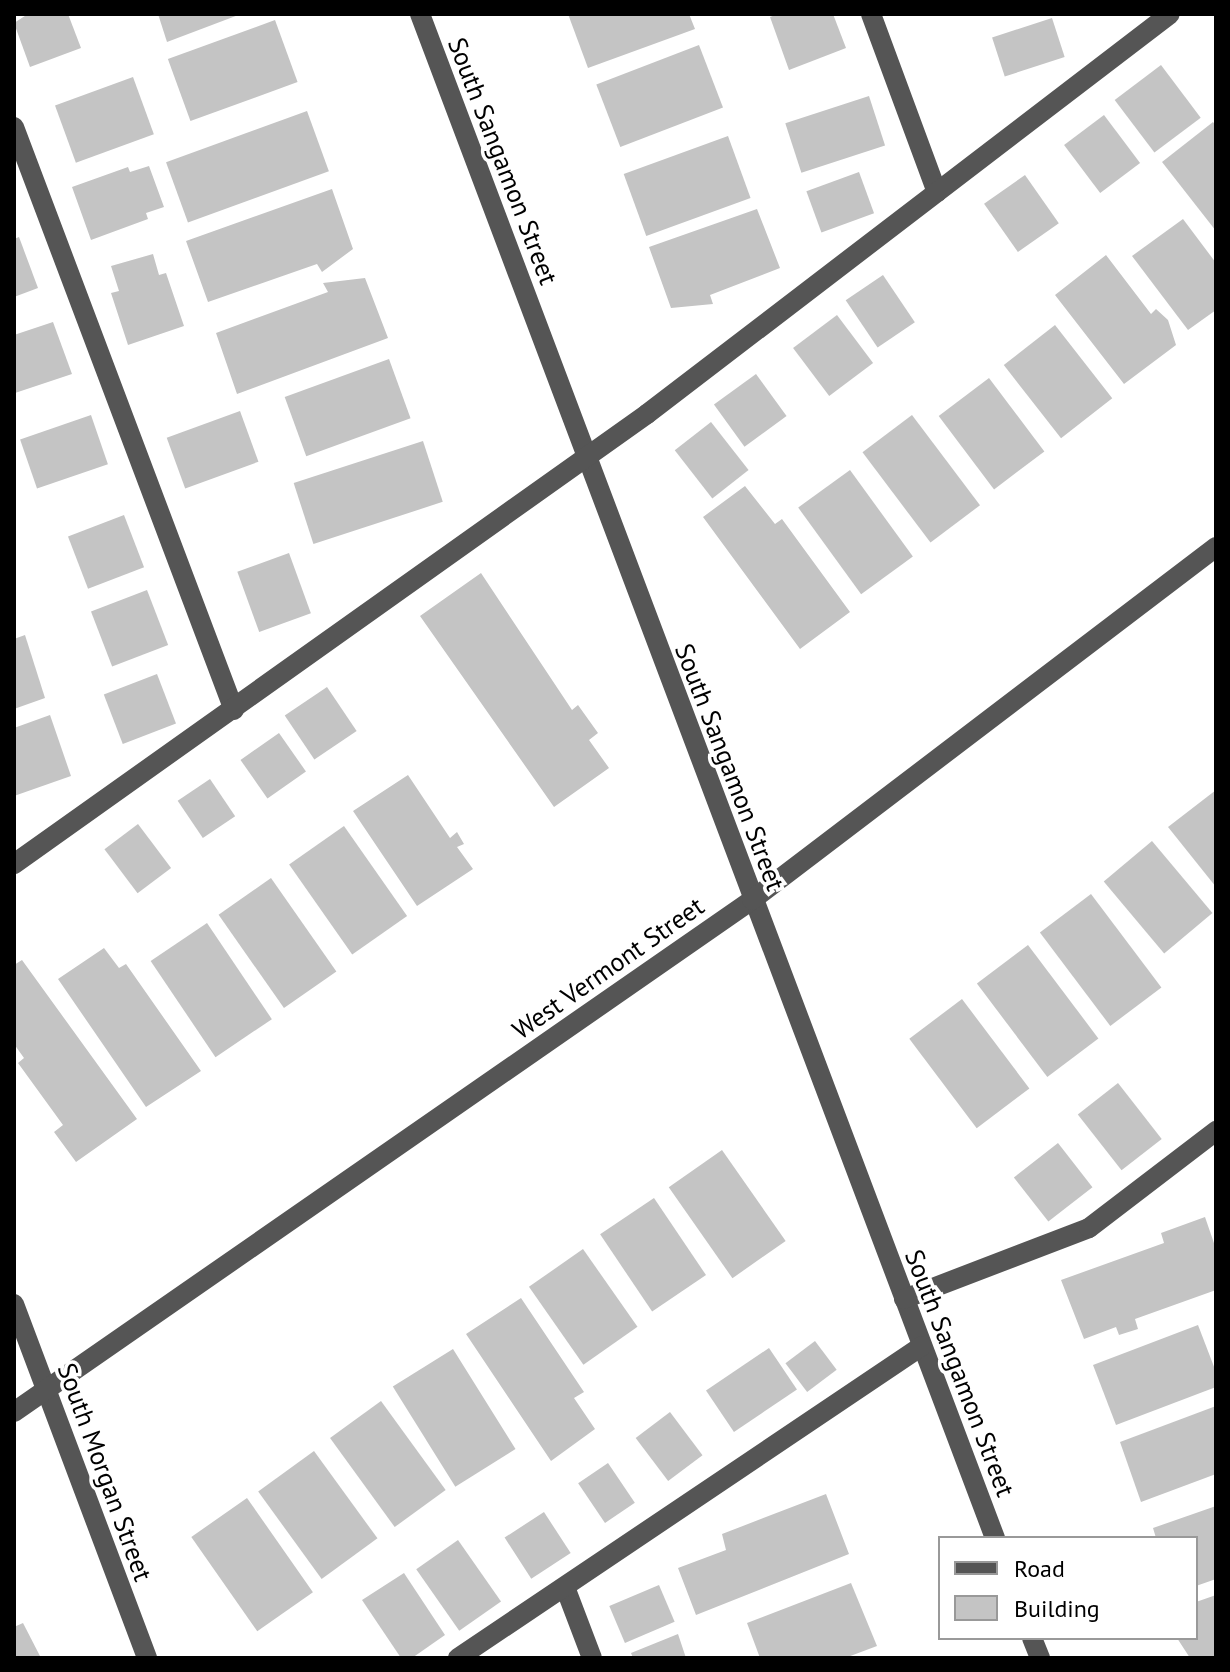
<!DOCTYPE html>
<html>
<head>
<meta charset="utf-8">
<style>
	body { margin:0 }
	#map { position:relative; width:1230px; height:1672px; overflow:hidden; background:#fff; font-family:"PT Sans",sans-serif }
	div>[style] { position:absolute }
	.building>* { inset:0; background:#c4c4c4; transform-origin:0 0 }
	.minor>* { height:20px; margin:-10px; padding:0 10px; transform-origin:10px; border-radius:10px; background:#555 }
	span { translate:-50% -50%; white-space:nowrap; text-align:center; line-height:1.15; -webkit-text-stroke:7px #fff; paint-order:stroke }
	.street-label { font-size:26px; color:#000 }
	.frame { position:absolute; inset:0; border:16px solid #000; pointer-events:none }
	.legend { position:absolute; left:938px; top:1536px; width:260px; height:104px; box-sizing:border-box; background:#fff; border:2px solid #999; margin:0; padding:10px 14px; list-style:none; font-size:24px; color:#000 }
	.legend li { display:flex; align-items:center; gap:16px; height:40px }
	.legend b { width:40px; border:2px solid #999 }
</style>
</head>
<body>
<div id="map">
	<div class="building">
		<i style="clip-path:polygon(28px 14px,68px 14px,81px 48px,30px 67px,14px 23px)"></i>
		<i style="clip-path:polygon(158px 14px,241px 14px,167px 42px)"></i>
		<i style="clip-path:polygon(568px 14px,689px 14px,695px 29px,588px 68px)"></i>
		<i style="clip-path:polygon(778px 14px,833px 14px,846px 48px,789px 70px,770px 17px)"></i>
		<i style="left:1052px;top:18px;width:41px;height:63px;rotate:72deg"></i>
		<i style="left:275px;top:20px;width:66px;height:114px;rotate:70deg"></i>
		<i style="left:699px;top:45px;width:67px;height:110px;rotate:69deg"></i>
		<i style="left:1161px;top:65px;width:66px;height:58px;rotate:53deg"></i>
		<i style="left:133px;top:77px;width:61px;height:83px;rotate:70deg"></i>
		<i style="left:869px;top:96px;width:52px;height:88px;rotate:72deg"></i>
		<i style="left:307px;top:111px;width:64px;height:150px;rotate:70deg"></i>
		<i style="left:1104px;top:115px;width:60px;height:50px;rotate:53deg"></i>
		<i style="clip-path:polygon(1213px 122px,1216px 126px,1216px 231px,1162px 162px)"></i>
		<i style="left:728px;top:136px;width:66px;height:111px;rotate:70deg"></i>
		<i style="clip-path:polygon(149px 166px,164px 207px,146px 213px,148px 219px,91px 240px,72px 187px,128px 167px,130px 172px)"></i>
		<i style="left:859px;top:172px;width:44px;height:56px;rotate:70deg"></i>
		<i style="left:1025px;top:175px;width:59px;height:50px;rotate:55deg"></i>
		<i style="clip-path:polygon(332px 189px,353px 249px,322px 272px,317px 264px,208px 302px,186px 241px)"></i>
		<i style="clip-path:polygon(757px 209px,780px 268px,710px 295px,713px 304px,671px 308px,649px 247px)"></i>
		<i style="clip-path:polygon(1183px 219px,1216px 263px,1216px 310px,1188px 330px,1132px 256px)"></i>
		<i style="clip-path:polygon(19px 237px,38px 288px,14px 297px,14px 239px)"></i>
		<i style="clip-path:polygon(153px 254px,159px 275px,166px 273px,184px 326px,128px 345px,111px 293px,119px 291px,111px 266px)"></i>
		<i style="clip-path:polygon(1106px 255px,1151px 314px,1156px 309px,1168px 320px,1176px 345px,1124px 384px,1055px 295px)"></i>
		<i style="left:883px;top:275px;width:57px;height:45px;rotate:56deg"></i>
		<i style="clip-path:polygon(365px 278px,388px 338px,237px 394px,216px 333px,328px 292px,323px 283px)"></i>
		<i style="left:837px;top:315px;width:60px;height:55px;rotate:53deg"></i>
		<i style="clip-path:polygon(53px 322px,72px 374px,15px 393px,14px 335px)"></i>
		<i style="left:1055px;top:325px;width:93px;height:65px;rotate:52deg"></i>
		<i style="left:389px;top:359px;width:63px;height:111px;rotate:70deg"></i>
		<i style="left:756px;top:374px;width:52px;height:52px;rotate:54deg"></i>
		<i style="left:989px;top:378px;width:92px;height:63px;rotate:53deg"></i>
		<i style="left:240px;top:411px;width:54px;height:78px;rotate:70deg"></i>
		<i style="left:91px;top:415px;width:52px;height:75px;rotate:71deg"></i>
		<i style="left:912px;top:415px;width:113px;height:62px;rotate:53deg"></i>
		<i style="left:711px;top:422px;width:61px;height:46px;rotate:52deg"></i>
		<i style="left:423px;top:441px;width:64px;height:136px;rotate:72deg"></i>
		<i style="left:850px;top:470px;width:107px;height:64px;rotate:54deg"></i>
		<i style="clip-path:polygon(745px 486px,775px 524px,782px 519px,850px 612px,800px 649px,703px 517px)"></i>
		<i style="left:124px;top:515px;width:56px;height:60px;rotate:69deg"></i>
		<i style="left:289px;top:553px;width:64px;height:55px;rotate:70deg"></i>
		<i style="clip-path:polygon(481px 573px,572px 710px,578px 705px,598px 733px,589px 740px,609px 768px,554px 807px,420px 616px)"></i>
		<i style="left:147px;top:590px;width:59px;height:60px;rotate:69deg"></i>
		<i style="clip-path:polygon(25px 635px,45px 698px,14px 709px,14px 639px)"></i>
		<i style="left:157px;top:674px;width:53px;height:57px;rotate:69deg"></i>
		<i style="left:327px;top:687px;width:53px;height:51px;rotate:56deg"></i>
		<i style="clip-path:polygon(50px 715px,71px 776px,14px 796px,14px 728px)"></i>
		<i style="left:279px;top:733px;width:47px;height:47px;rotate:55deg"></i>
		<i style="clip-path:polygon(408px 775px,450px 838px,457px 832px,464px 844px,457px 847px,473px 869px,417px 906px,353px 811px)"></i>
		<i style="left:210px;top:779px;width:45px;height:39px;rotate:56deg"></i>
		<i style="clip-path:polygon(1216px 790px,1216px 887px,1168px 827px)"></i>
		<i style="left:138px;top:824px;width:55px;height:42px;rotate:53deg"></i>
		<i style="left:344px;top:826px;width:110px;height:67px;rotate:55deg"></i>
		<i style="left:1152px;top:841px;width:94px;height:63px;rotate:50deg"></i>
		<i style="left:271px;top:878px;width:114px;height:64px;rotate:55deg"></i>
		<i style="left:1091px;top:894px;width:117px;height:64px;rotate:53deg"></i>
		<i style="left:207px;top:923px;width:116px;height:68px;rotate:56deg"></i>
		<i style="left:1028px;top:945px;width:117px;height:64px;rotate:53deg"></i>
		<i style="clip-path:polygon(104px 948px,119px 968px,126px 964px,201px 1071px,146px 1107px,58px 979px)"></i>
		<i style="clip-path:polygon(22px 960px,137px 1119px,76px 1162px,54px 1132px,63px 1125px,18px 1063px,24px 1058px,14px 1044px,14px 965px)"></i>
		<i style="left:962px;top:999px;width:112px;height:66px;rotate:53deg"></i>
		<i style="left:1118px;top:1083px;width:71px;height:51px;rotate:52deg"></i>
		<i style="left:1058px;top:1143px;width:56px;height:56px;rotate:52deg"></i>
		<i style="left:722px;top:1150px;width:111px;height:65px;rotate:55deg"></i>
		<i style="left:654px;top:1198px;width:93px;height:65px;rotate:56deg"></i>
		<i style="clip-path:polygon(1205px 1217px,1216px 1249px,1216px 1290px,1135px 1319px,1138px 1329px,1119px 1335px,1116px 1327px,1084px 1339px,1061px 1280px,1164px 1243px,1161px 1233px)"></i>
		<i style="left:583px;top:1249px;width:95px;height:66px;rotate:55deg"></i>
		<i style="clip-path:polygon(521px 1298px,584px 1392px,574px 1398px,595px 1429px,551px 1461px,466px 1334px)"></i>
		<i style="clip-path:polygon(1198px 1325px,1216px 1372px,1216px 1387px,1116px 1425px,1093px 1365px)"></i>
		<i style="left:815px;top:1341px;width:36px;height:37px;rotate:53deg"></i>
		<i style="left:769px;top:1348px;width:50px;height:76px;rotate:56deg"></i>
		<i style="left:453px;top:1349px;width:118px;height:71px;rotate:58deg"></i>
		<i style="left:381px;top:1401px;width:110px;height:63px;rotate:54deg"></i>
		<i style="clip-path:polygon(1216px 1406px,1216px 1474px,1141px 1502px,1120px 1442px)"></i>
		<i style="left:670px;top:1412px;width:54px;height:43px;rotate:53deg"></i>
		<i style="left:314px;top:1451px;width:108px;height:69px;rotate:54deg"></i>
		<i style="left:608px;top:1463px;width:48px;height:36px;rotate:56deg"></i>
		<i style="clip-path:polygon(826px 1494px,849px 1554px,696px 1615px,678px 1568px,726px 1550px,722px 1534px)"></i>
		<i style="left:247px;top:1498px;width:115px;height:68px;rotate:55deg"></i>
		<i style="clip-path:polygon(1216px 1506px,1216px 1579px,1196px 1586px,1196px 1538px,1156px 1538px,1153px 1528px)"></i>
		<i style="left:544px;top:1512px;width:49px;height:47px;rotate:57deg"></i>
		<i style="left:458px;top:1540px;width:75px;height:51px;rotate:55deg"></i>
		<i style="clip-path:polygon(404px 1573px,445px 1635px,412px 1658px,401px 1658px,362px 1600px)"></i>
		<i style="clip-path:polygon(851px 1583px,877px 1646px,845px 1658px,760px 1658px,747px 1623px)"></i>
		<i style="left:659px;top:1585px;width:40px;height:54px;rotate:67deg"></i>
		<i style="clip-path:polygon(1216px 1595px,1216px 1658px,1190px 1658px,1177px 1638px,1196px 1638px,1196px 1602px)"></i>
		<i style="clip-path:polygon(23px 1623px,41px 1658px,14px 1658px,14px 1627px)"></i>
		<i style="clip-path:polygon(678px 1634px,686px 1658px,633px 1658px,631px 1653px)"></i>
	</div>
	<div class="minor">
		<i style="left:420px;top:14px;width:1629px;rotate:69.33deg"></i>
		<i style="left:871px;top:14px;width:190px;rotate:69.7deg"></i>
		<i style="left:14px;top:127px;width:623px;rotate:69.33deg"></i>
		<i style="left:14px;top:864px;width:777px;rotate:-35.41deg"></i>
		<i style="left:647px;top:414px;width:658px;rotate:-37.41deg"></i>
		<i style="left:904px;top:1299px;width:198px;rotate:-21deg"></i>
		<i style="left:1089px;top:1228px;width:160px;rotate:-37.4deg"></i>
		<i style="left:14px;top:1304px;width:378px;rotate:69.4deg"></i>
		<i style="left:14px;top:1412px;width:898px;rotate:-34.75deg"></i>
		<i style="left:752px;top:900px;width:583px;rotate:-37.26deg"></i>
		<i style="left:565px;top:1587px;width:76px;rotate:69.2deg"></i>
		<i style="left:1032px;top:1638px;width:22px;rotate:68deg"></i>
		<i style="left:458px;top:1658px;width:559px;rotate:-33.92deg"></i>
	</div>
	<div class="street-label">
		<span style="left:503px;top:161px;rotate:69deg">South Sangamon Street</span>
		<span style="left:730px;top:767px;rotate:69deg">South Sangamon Street</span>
		<span style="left:608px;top:968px;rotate:-35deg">West Vermont Street</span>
		<span style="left:960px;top:1373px;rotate:69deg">South Sangamon Street</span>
		<span style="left:105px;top:1472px;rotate:70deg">South Morgan Street</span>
	</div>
	<div class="frame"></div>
	<ul class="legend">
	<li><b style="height:10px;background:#555"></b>Road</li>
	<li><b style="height:22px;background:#c4c4c4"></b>Building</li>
	</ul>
</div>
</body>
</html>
